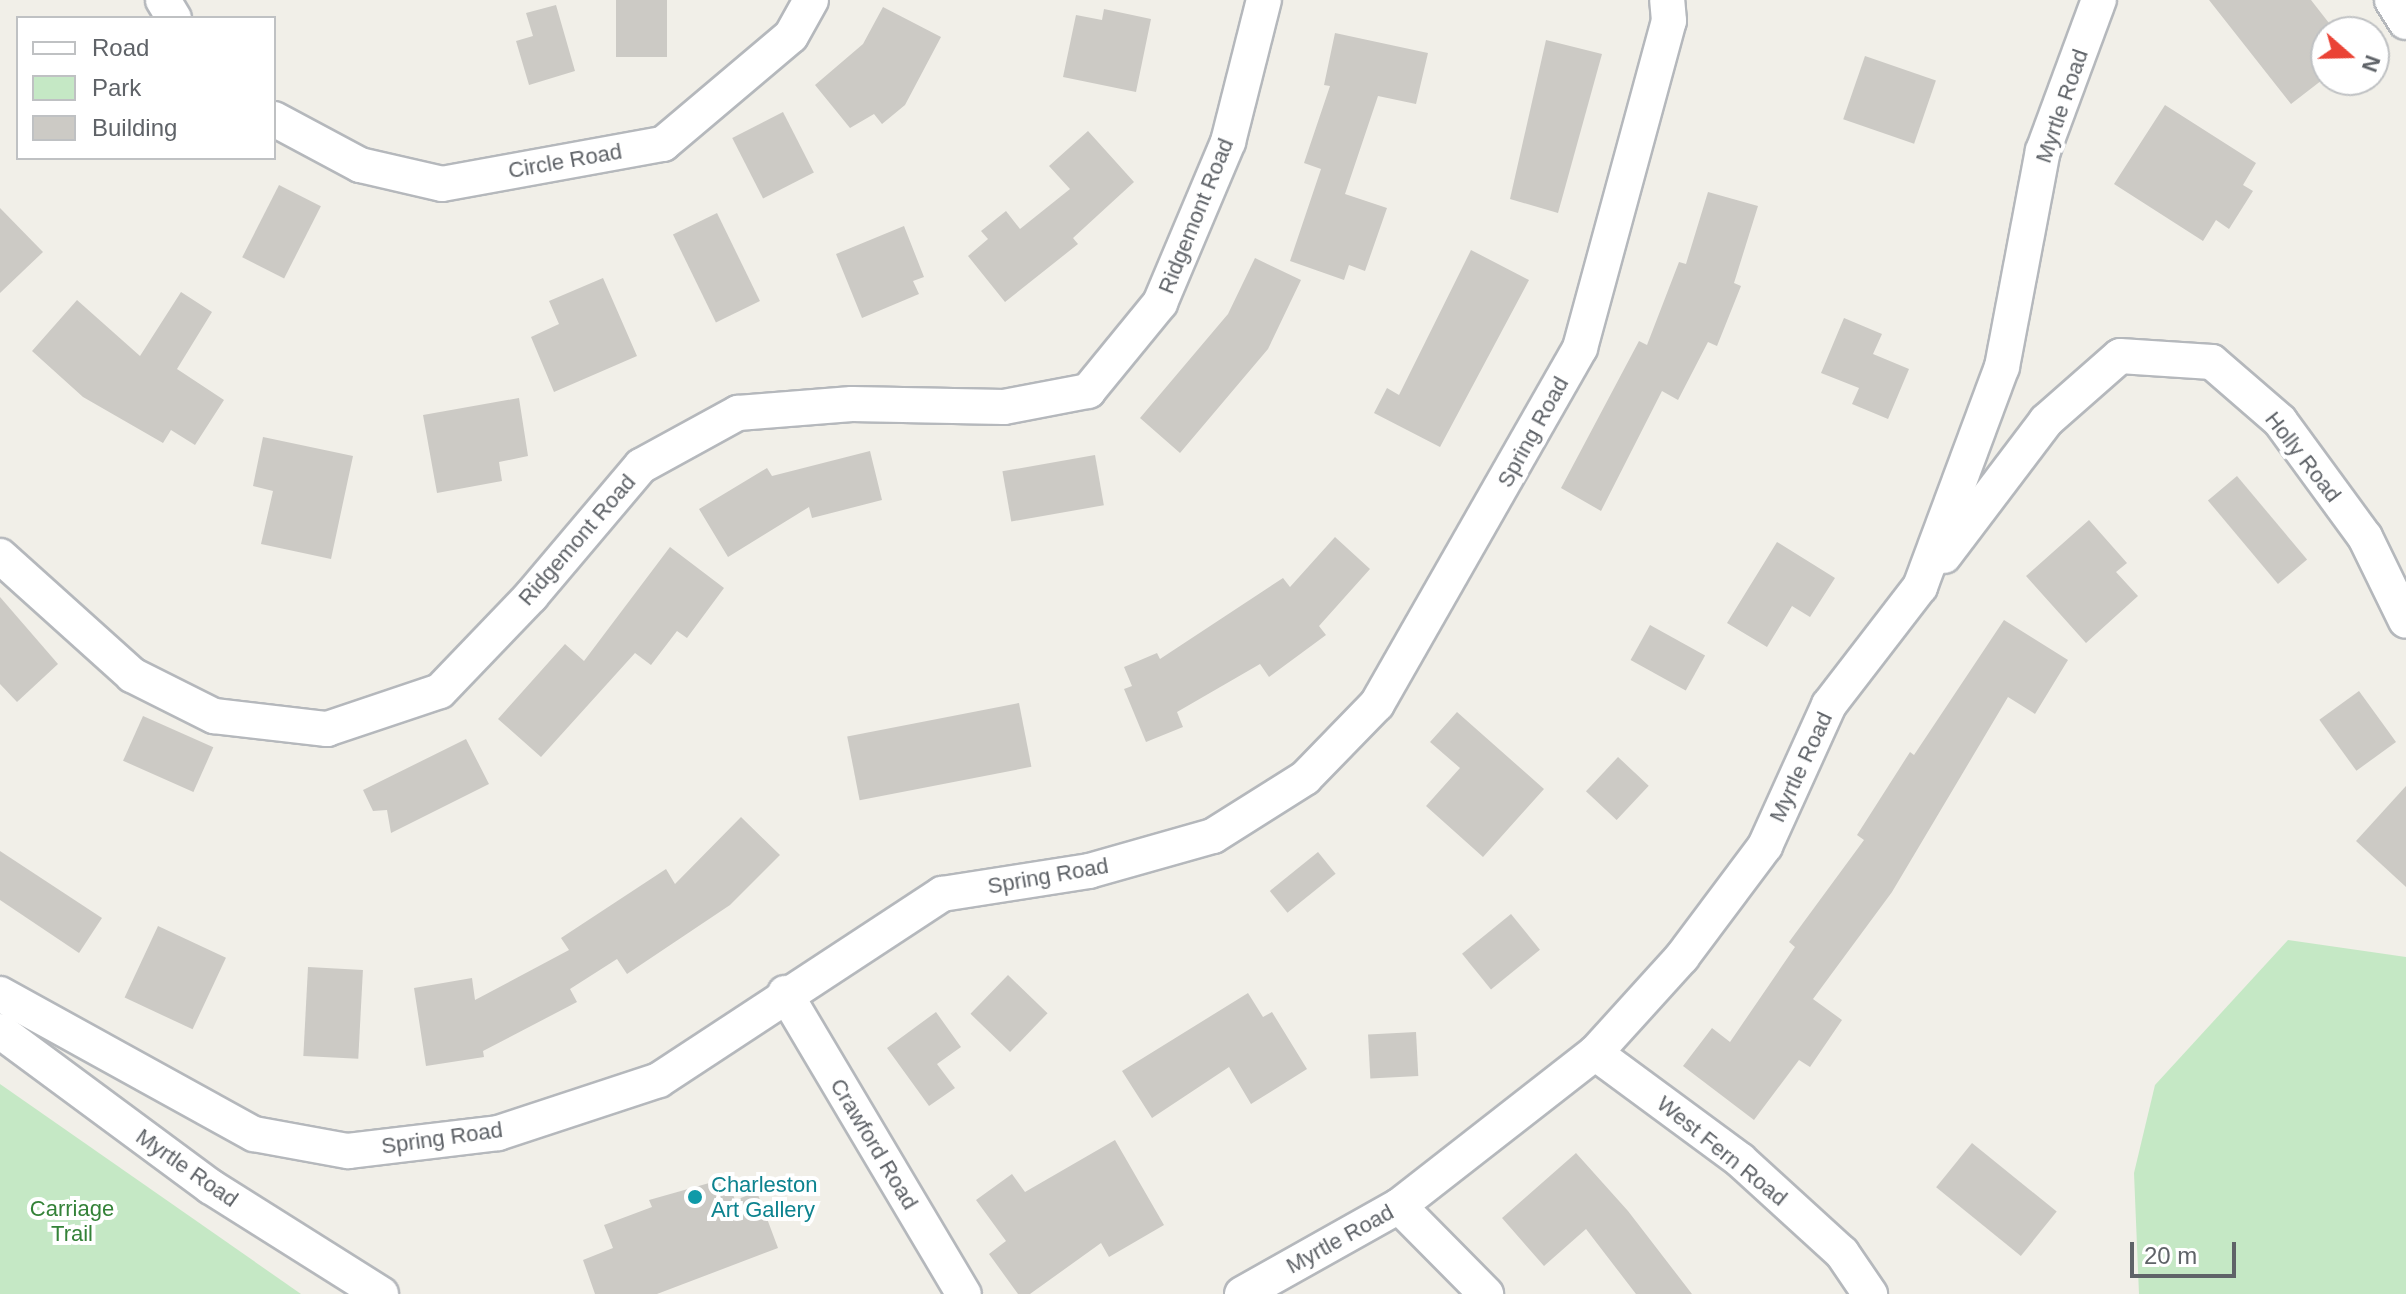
<!DOCTYPE html>
<html>
<head>
<meta charset="utf-8">
<style>
	body { margin:0 }
	#map { position:relative; width:2406px; height:1294px; overflow:hidden; background:#f1efe8; font-family:Helvetica,sans-serif }
	div>[style] { position:absolute }
	.green>* { inset:0; background:#c5e8c5 }
	.building>* { inset:0; background:#cccac5; transform-origin:0 0 }
	.roads { filter:drop-shadow(2px 0 #b5b8bc) drop-shadow(-2px 0 #b5b8bc) drop-shadow(0 2px #b5b8bc) drop-shadow(0 -2px #b5b8bc) }
	.minor>* { height:34px; margin:-17px; padding:0 17px; transform-origin:17px; border-radius:17px; background:#fff }
	.dots>* { width:22px; height:22px; translate:-50% -50%; box-sizing:border-box; border:4px solid #fff; border-radius:50% }
	span { translate:-50% -50%; white-space:nowrap; text-align:center; line-height:1.15; -webkit-text-stroke:8px #fff; paint-order:stroke }
	.street-label { font-size:22px; color:#5f6368 }
	.culture-label { font-size:22px; color:#0d838f }
	.left { translate:0 -50%; text-align:left }
	.park-label { font-size:22px; color:#348238 }
	.legend { position:absolute; left:16px; top:16px; width:260px; height:144px; box-sizing:border-box; background:#fff; border:2px solid #bfc1c3; margin:0; padding:10px 14px; list-style:none; font-size:24px; color:#5f6368 }
	.legend li { display:flex; align-items:center; gap:16px; height:40px }
	.legend b { width:40px; border:2px solid #bfc1c3 }
	.north { position:absolute; left:2310px; top:16px; width:80px; height:80px; box-sizing:border-box; background:#fff; border:2px solid #bfc1c3; border-radius:50%; rotate:110deg; font-size:22px; font-weight:700; line-height:32px; text-align:center; color:#5f6368 }
	.north::after { content:''; display:block; margin:auto; width:28px; height:36px; background:#ea4335; clip-path:polygon(50% 0,100% 100%,50% 72%,0 100%) }
	.scale { position:absolute; left:2130px; top:1242px; width:106px; height:36px; box-sizing:border-box; border:4px solid #5f6368; border-top:0; padding-left:10px; font-size:24px; line-height:28px; white-space:nowrap; color:#5f6368; -webkit-text-stroke:6px #fff; paint-order:stroke }
</style>
</head>
<body>
<div id="map">
	<div class="green">
		<i style="clip-path:polygon(2288px 940px,2406px 957px,2406px 1294px,2139px 1294px,2134px 1173px,2155px 1085px)"></i>
		<i style="clip-path:polygon(0 1084px,301px 1294px,0 1294px)"></i>
	</div>
	<div class="building">
		<i style="left:616px;top:0;width:51px;height:57px"></i>
		<i style="clip-path:polygon(2209px 0,2311px 0,2336px 32px,2326px 32px,2326px 77px,2291px 104px)"></i>
		<i style="clip-path:polygon(556px 5px,575px 71px,529px 85px,516px 41px,533px 36px,526px 13px)"></i>
		<i style="clip-path:polygon(883px 7px,941px 37px,905px 105px,882px 124px,874px 114px,850px 128px,815px 85px,863px 44px)"></i>
		<i style="clip-path:polygon(1104px 9px,1151px 19px,1136px 92px,1063px 77px,1076px 15px,1102px 20px)"></i>
		<i style="clip-path:polygon(1335px 33px,1428px 53px,1416px 104px,1378px 96px,1345px 194px,1387px 208px,1365px 271px,1349px 265px,1344px 280px,1290px 261px,1321px 169px,1304px 163px,1330px 86px,1324px 85px)"></i>
		<i style="clip-path:polygon(1546px 40px,1602px 54px,1558px 213px,1510px 199px)"></i>
		<i style="left:1865px;top:56px;width:75px;height:67px;rotate:19deg"></i>
		<i style="clip-path:polygon(2165px 105px,2256px 163px,2243px 185px,2253px 191px,2229px 229px,2216px 220px,2203px 241px,2114px 184px)"></i>
		<i style="left:783px;top:112px;width:68px;height:57px;rotate:63deg"></i>
		<i style="clip-path:polygon(1088px 131px,1134px 182px,1073px 238px,1078px 244px,1005px 302px,968px 256px,988px 239px,981px 231px,1006px 211px,1020px 229px,1070px 189px,1049px 166px)"></i>
		<i style="left:279px;top:185px;width:47px;height:81px;rotate:27deg"></i>
		<i style="clip-path:polygon(1708px 192px,1758px 206px,1734px 283px,1741px 286px,1717px 346px,1708px 342px,1678px 400px,1662px 391px,1601px 511px,1561px 488px,1639px 341px,1647px 345px,1679px 262px,1686px 264px)"></i>
		<i style="clip-path:polygon(0 208px,43px 252px,0 293px)"></i>
		<i style="left:717px;top:213px;width:98px;height:49px;rotate:64deg"></i>
		<i style="clip-path:polygon(904px 226px,924px 277px,913px 281px,919px 294px,862px 318px,836px 254px)"></i>
		<i style="clip-path:polygon(1471px 250px,1529px 280px,1440px 447px,1374px 413px,1387px 388px,1399px 395px)"></i>
		<i style="clip-path:polygon(1255px 258px,1301px 280px,1268px 349px,1180px 453px,1140px 418px,1228px 314px)"></i>
		<i style="clip-path:polygon(603px 278px,637px 356px,554px 392px,531px 337px,559px 324px,549px 301px)"></i>
		<i style="clip-path:polygon(181px 292px,212px 312px,177px 369px,224px 400px,195px 445px,171px 430px,163px 443px,83px 397px,32px 351px,77px 300px,140px 356px)"></i>
		<i style="clip-path:polygon(1844px 318px,1882px 334px,1873px 354px,1909px 369px,1888px 419px,1852px 404px,1859px 388px,1821px 373px)"></i>
		<i style="clip-path:polygon(519px 398px,528px 456px,499px 462px,502px 481px,437px 493px,423px 415px)"></i>
		<i style="clip-path:polygon(263px 437px,353px 456px,331px 559px,261px 544px,273px 491px,253px 486px)"></i>
		<i style="clip-path:polygon(870px 451px,882px 500px,812px 518px,809px 507px,728px 557px,699px 509px,767px 468px,772px 476px)"></i>
		<i style="left:1095px;top:455px;width:51px;height:94px;rotate:80deg"></i>
		<i style="left:2237px;top:476px;width:109px;height:38px;rotate:50deg"></i>
		<i style="clip-path:polygon(2089px 520px,2127px 563px,2116px 572px,2138px 596px,2086px 643px,2026px 576px)"></i>
		<i style="clip-path:polygon(1335px 537px,1370px 569px,1319px 626px,1326px 635px,1269px 677px,1260px 664px,1177px 712px,1183px 727px,1146px 742px,1124px 689px,1132px 686px,1124px 667px,1157px 653px,1160px 659px,1283px 578px,1290px 587px)"></i>
		<i style="clip-path:polygon(1777px 542px,1835px 578px,1810px 617px,1792px 606px,1767px 647px,1727px 623px)"></i>
		<i style="clip-path:polygon(670px 547px,724px 588px,687px 638px,677px 631px,651px 665px,635px 653px,541px 757px,498px 719px,565px 644px,584px 661px)"></i>
		<i style="clip-path:polygon(0 597px,58px 664px,17px 702px,0 684px)"></i>
		<i style="clip-path:polygon(2004px 620px,2068px 660px,2035px 714px,2008px 697px,1892px 892px,1813px 999px,1842px 1020px,1810px 1067px,1799px 1060px,1754px 1120px,1683px 1066px,1712px 1028px,1730px 1042px,1795px 947px,1789px 942px,1864px 840px,1857px 835px,1910px 752px,1914px 755px)"></i>
		<i style="left:1650px;top:625px;width:63px;height:40px;rotate:29deg"></i>
		<i style="left:2359px;top:691px;width:63px;height:49px;rotate:54deg"></i>
		<i style="left:1019px;top:703px;width:65px;height:175px;rotate:79deg"></i>
		<i style="clip-path:polygon(1457px 712px,1544px 789px,1483px 857px,1426px 806px,1460px 768px,1430px 742px)"></i>
		<i style="left:143px;top:716px;width:77px;height:49px;rotate:24deg"></i>
		<i style="clip-path:polygon(466px 739px,489px 784px,391px 833px,387px 810px,373px 811px,363px 790px)"></i>
		<i style="left:1618px;top:757px;width:42px;height:47px;rotate:43deg"></i>
		<i style="clip-path:polygon(2406px 786px,2406px 887px,2356px 841px)"></i>
		<i style="clip-path:polygon(741px 817px,780px 855px,730px 905px,627px 974px,617px 959px,570px 989px,577px 1002px,483px 1051px,484px 1057px,426px 1066px,414px 988px,472px 978px,475px 1000px,569px 950px,561px 938px,666px 869px,675px 884px)"></i>
		<i style="clip-path:polygon(0 851px,102px 918px,79px 953px,0 900px)"></i>
		<i style="left:1318px;top:852px;width:28px;height:62px;rotate:51deg"></i>
		<i style="left:1511px;top:914px;width:46px;height:63px;rotate:51deg"></i>
		<i style="left:158px;top:926px;width:75px;height:79px;rotate:25deg"></i>
		<i style="left:308px;top:967px;width:55px;height:89px;rotate:3deg"></i>
		<i style="left:1008px;top:975px;width:55px;height:54px;rotate:44deg"></i>
		<i style="clip-path:polygon(1248px 993px,1263px 1017px,1272px 1012px,1307px 1069px,1251px 1104px,1229px 1067px,1152px 1118px,1122px 1071px)"></i>
		<i style="clip-path:polygon(936px 1012px,961px 1047px,937px 1064px,955px 1088px,929px 1106px,887px 1048px)"></i>
		<i style="left:1416px;top:1032px;width:44px;height:48px;rotate:87deg"></i>
		<i style="clip-path:polygon(1115px 1140px,1164px 1225px,1109px 1257px,1101px 1243px,1030px 1294px,1018px 1294px,989px 1254px,1006px 1241px,976px 1200px,1012px 1174px,1025px 1192px)"></i>
		<i style="left:1972px;top:1143px;width:109px;height:57px;rotate:39deg"></i>
		<i style="clip-path:polygon(1576px 1153px,1628px 1211px,1692px 1294px,1636px 1294px,1586px 1229px,1544px 1266px,1502px 1218px)"></i>
		<i style="clip-path:polygon(727px 1178px,735px 1200px,757px 1192px,778px 1248px,657px 1294px,595px 1294px,583px 1260px,613px 1248px,604px 1225px,652px 1207px,649px 1200px)"></i>
	</div>
	<div class="roads">
		<div class="minor">
			<i style="left:163px;top:0;width:21px;rotate:59deg"></i>
			<i style="left:2392px;top:0;width:26px;rotate:58deg"></i>
			<i style="left:274px;top:119px;width:98px;rotate:28.1deg"></i>
			<i style="left:360px;top:165px;width:84px;rotate:13deg"></i>
			<i style="left:442px;top:184px;width:225px;rotate:-10.3deg"></i>
			<i style="left:663px;top:144px;width:167px;rotate:-40.2deg"></i>
			<i style="left:791px;top:36px;width:41px;rotate:-60.9deg"></i>
			<i style="left:0;top:556px;width:178px;rotate:42deg"></i>
			<i style="left:132px;top:675px;width:92px;rotate:26.6deg"></i>
			<i style="left:214px;top:716px;width:114px;rotate:6.6deg"></i>
			<i style="left:327px;top:729px;width:119px;rotate:-18.6deg"></i>
			<i style="left:440px;top:691px;width:132px;rotate:-46.2deg"></i>
			<i style="left:531px;top:596px;width:170px;rotate:-49.8deg"></i>
			<i style="left:641px;top:466px;width:111px;rotate:-28.7deg"></i>
			<i style="left:738px;top:413px;width:114px;rotate:-4.5deg"></i>
			<i style="left:852px;top:404px;width:152px;rotate:1.1deg"></i>
			<i style="left:1004px;top:407px;width:86px;rotate:-10.8deg"></i>
			<i style="left:1088px;top:391px;width:114px;rotate:-50.7deg"></i>
			<i style="left:1160px;top:303px;width:175px;rotate:-67.1deg"></i>
			<i style="left:1228px;top:142px;width:146px;rotate:-75.8deg"></i>
			<i style="left:1944px;top:556px;width:169px;rotate:-52.9deg"></i>
			<i style="left:2046px;top:421px;width:98px;rotate:-41.3deg"></i>
			<i style="left:2120px;top:356px;width:92px;rotate:3.7deg"></i>
			<i style="left:2212px;top:362px;width:90px;rotate:40.9deg"></i>
			<i style="left:2280px;top:421px;width:144px;rotate:53.8deg"></i>
			<i style="left:2365px;top:537px;width:93px;rotate:64deg"></i>
			<i style="left:785px;top:993px;width:350px;rotate:59.3deg"></i>
			<i style="left:0;top:994px;width:290px;rotate:28.9deg"></i>
			<i style="left:254px;top:1134px;width:96px;rotate:10.3deg"></i>
			<i style="left:348px;top:1151px;width:151px;rotate:-6.8deg"></i>
			<i style="left:498px;top:1133px;width:169px;rotate:-18.2deg"></i>
			<i style="left:659px;top:1080px;width:339px;rotate:-33.3deg"></i>
			<i style="left:942px;top:894px;width:149px;rotate:-8.9deg"></i>
			<i style="left:1089px;top:871px;width:129px;rotate:-15.8deg"></i>
			<i style="left:1213px;top:836px;width:109px;rotate:-32.2deg"></i>
			<i style="left:1305px;top:778px;width:103px;rotate:-45.8deg"></i>
			<i style="left:1377px;top:704px;width:410px;rotate:-60.3deg"></i>
			<i style="left:1580px;top:348px;width:339px;rotate:-74.8deg"></i>
			<i style="left:1669px;top:21px;width:21px;rotate:-95deg"></i>
			<i style="left:0;top:1031px;width:262px;rotate:36.5deg"></i>
			<i style="left:211px;top:1187px;width:201px;rotate:32.2deg"></i>
			<i style="left:1595px;top:1053px;width:180px;rotate:36.4deg"></i>
			<i style="left:1740px;top:1160px;width:138px;rotate:42.4deg"></i>
			<i style="left:1842px;top:1253px;width:50px;rotate:55.7deg"></i>
			<i style="left:1399px;top:1206px;width:124px;rotate:45.3deg"></i>
			<i style="left:1242px;top:1294px;width:180px;rotate:-29.3deg"></i>
			<i style="left:1399px;top:1206px;width:249px;rotate:-38deg"></i>
			<i style="left:1595px;top:1053px;width:130px;rotate:-47.8deg"></i>
			<i style="left:1682px;top:957px;width:139px;rotate:-53.2deg"></i>
			<i style="left:1765px;top:846px;width:155px;rotate:-65.6deg"></i>
			<i style="left:1829px;top:705px;width:149px;rotate:-52.4deg"></i>
			<i style="left:1920px;top:587px;width:235px;rotate:-69.6deg"></i>
			<i style="left:2002px;top:367px;width:220px;rotate:-79.3deg"></i>
			<i style="left:2043px;top:151px;width:161px;rotate:-69.7deg"></i>
		</div>
	</div>
	<div class="dots">
		<i style="left:695px;top:1197px;background:#0f9aa8"></i>
	</div>
	<div class="street-label">
		<span style="left:2062px;top:106px;rotate:-71deg">Myrtle Road</span>
		<span style="left:565px;top:161px;rotate:-10deg">Circle Road</span>
		<span style="left:1196px;top:216px;rotate:-68deg">Ridgemont Road</span>
		<span style="left:1533px;top:432px;rotate:-61deg">Spring Road</span>
		<span style="left:2303px;top:457px;rotate:52deg">Holly Road</span>
		<span style="left:577px;top:540px;rotate:-49deg">Ridgemont Road</span>
		<span style="left:1801px;top:767px;rotate:-65deg">Myrtle Road</span>
		<span style="left:1048px;top:876px;rotate:-10deg">Spring Road</span>
		<span style="left:442px;top:1138px;rotate:-8deg">Spring Road</span>
		<span style="left:874px;top:1144px;rotate:59deg">Crawford Road</span>
		<span style="left:1722px;top:1151px;rotate:39deg">West Fern Road</span>
		<span style="left:187px;top:1168px;rotate:35deg">Myrtle Road</span>
		<span style="left:1340px;top:1239px;rotate:-29deg">Myrtle Road</span>
	</div>
	<div class="culture-label">
		<span class="left" style="left:711px;top:1197px">Charleston<br>Art Gallery</span>
	</div>
	<div class="park-label">
		<span style="left:72px;top:1221px">Carriage<br>Trail</span>
	</div>
	<ul class="legend">
	<li><b style="height:10px;background:#fff"></b>Road</li>
	<li><b style="height:22px;background:#c5e8c5"></b>Park</li>
	<li><b style="height:22px;background:#cccac5"></b>Building</li>
	</ul>
	<div class="north">N</div>
	<div class="scale">20 m</div>
</div>
</body>
</html>
